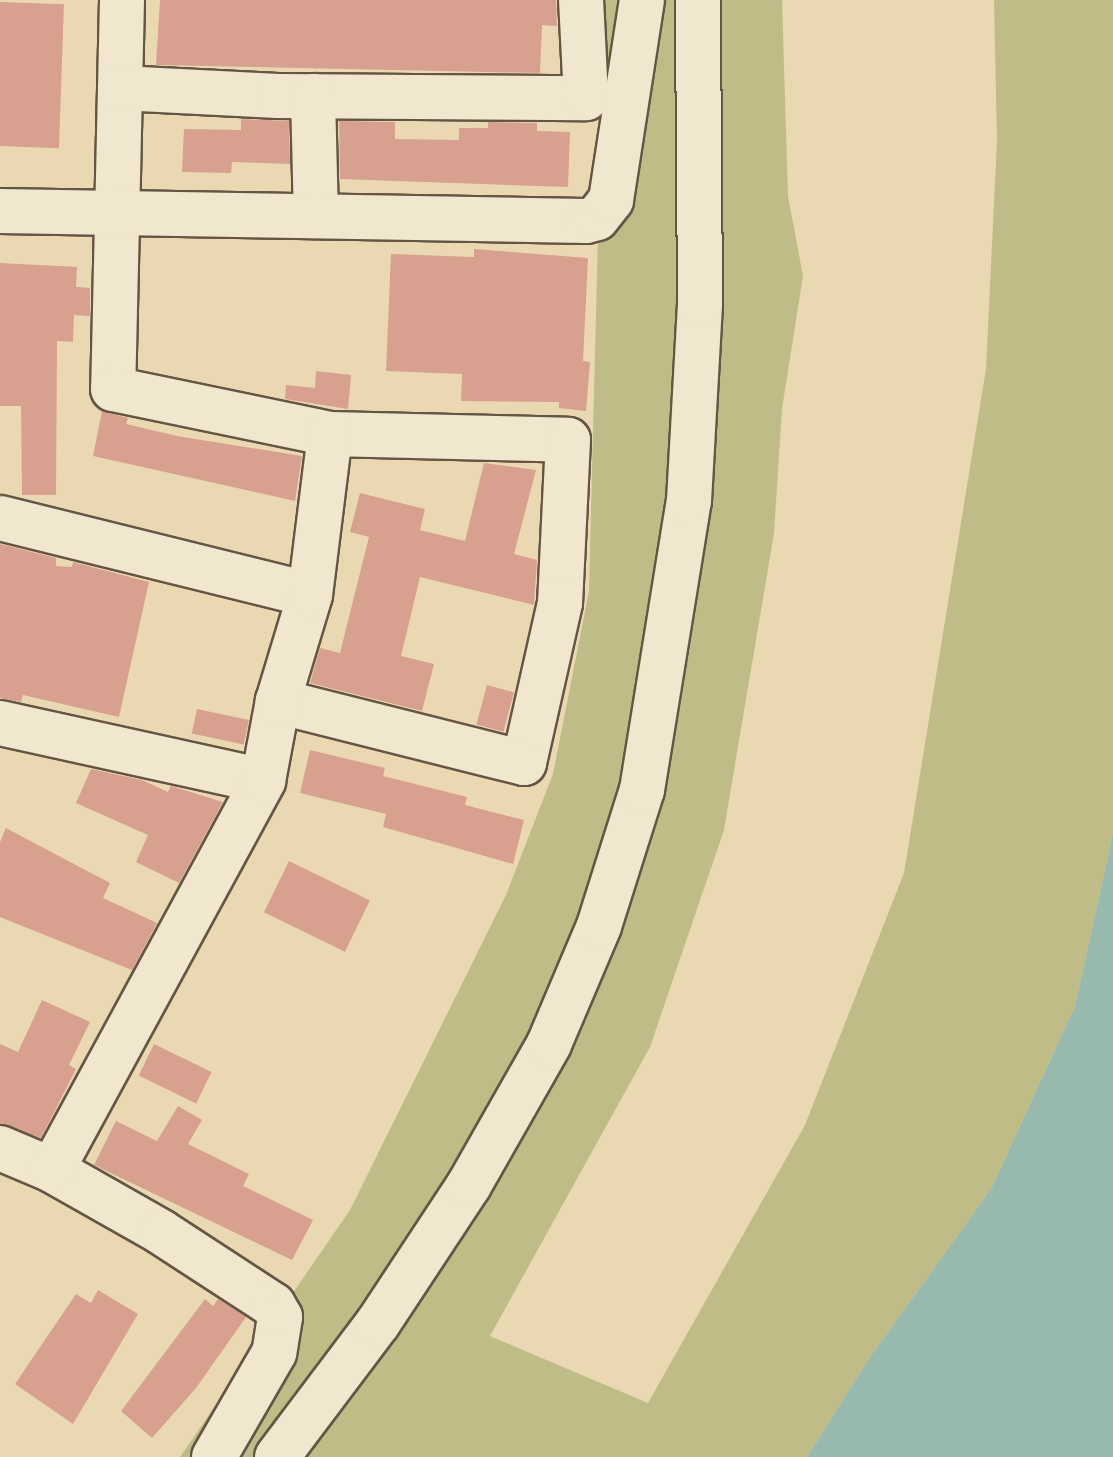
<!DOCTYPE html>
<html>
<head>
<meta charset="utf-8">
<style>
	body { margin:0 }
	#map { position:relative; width:1113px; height:1457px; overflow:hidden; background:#ead8b3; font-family:Alegreya,serif }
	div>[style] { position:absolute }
	.green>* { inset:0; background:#bfbc88 }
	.water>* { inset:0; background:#98baae }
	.building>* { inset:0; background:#d8a08e; transform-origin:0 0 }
	.roads { filter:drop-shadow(2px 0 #655644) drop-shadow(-2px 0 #655644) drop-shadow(0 2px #655644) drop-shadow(0 -2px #655644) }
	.minor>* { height:44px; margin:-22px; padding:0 22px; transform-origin:22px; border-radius:22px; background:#f1e6ce }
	span { translate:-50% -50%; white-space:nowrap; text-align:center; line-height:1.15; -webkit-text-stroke:6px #f1e6ce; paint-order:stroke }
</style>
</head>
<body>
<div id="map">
	<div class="green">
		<i style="clip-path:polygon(598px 0,782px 0,788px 196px,803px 276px,782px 409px,774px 533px,724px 830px,650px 1047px,490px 1336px,648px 1403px,805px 1125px,904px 873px,986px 369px,997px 141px,994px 0,1113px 0,1113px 833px,1075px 1006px,991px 1189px,870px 1357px,807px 1457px,180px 1457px,350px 1210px,506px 895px,553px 774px,589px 591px,599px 195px)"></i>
	</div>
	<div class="water">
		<i style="clip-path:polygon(1113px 833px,1113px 1457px,807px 1457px,870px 1357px,991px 1189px,1075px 1006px)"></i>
	</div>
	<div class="building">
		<i style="clip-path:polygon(160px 0,556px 0,557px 26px,542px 25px,540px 73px,156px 65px)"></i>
		<i style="left:0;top:2px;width:64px;height:144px;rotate:2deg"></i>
		<i style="clip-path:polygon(241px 119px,289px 121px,290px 164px,232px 162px,231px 173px,182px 172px,184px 129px,241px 130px)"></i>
		<i style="clip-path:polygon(339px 121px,395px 122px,395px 139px,459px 140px,459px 128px,488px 128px,488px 122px,537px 123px,537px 131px,570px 132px,568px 187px,340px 179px)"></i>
		<i style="clip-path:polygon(474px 249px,588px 258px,583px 361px,590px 362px,586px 411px,559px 408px,559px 402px,461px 401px,462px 374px,386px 371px,391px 254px,474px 257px)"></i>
		<i style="clip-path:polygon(0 263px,77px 267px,76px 287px,90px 288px,90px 316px,74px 315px,73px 342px,57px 341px,56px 495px,22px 495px,21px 406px,0 406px)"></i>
		<i style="clip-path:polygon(316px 371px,351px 375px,348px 409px,285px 399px,286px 385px,315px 388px)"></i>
		<i style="clip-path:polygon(102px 411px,128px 418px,126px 424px,177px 436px,302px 456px,295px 501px,93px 456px)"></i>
		<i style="clip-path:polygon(484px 463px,536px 470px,514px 554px,537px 560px,534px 605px,420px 577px,401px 656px,434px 664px,422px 711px,310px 683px,320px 648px,340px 653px,369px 537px,350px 532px,360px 493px,425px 509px,420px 530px,465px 541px)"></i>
		<i style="clip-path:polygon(0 544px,56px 558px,56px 566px,72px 567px,73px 562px,149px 582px,119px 717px,23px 695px,21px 702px,0 698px)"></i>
		<i style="left:487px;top:685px;width:28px;height:41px;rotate:15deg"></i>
		<i style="left:197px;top:709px;width:53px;height:25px;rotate:12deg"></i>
		<i style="clip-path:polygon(310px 750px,385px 768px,383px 776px,467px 797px,465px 805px,524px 820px,513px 864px,383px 827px,386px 814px,300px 793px)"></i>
		<i style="clip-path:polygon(91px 769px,142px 780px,168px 792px,171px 786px,223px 802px,179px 883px,136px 862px,148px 835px,76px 803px)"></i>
		<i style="clip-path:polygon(6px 828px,110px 883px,103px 898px,157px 923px,132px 970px,0 917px,0 842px)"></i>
		<i style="left:289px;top:861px;width:90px;height:57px;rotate:26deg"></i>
		<i style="clip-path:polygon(42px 1000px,90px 1022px,69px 1065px,76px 1069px,41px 1138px,0 1124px,0 1044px,18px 1052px)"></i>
		<i style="left:154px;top:1044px;width:64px;height:35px;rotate:26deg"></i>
		<i style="clip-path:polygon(178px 1106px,202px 1120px,188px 1144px,249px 1174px,243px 1186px,313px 1220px,292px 1260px,94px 1165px,116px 1121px,157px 1141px)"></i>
		<i style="clip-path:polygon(98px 1290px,138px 1314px,73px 1424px,15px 1384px,76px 1294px,91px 1303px)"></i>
		<i style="clip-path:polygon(205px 1299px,213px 1306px,218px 1299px,246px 1317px,196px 1388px,152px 1438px,121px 1411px)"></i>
	</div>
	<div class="roads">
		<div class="minor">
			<i style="left:122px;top:0;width:389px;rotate:91.3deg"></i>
			<i style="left:113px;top:389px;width:222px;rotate:11.7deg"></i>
			<i style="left:330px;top:434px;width:238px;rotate:1.4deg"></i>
			<i style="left:568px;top:440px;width:163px;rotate:92.8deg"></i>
			<i style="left:560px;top:603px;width:164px;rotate:102.7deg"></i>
			<i style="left:524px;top:763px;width:254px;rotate:-165.9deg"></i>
			<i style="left:120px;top:88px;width:158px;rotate:2.9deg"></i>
			<i style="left:278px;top:96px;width:308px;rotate:0.4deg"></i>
			<i style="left:586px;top:98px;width:98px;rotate:-92.9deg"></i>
			<i style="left:313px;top:96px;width:120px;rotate:88.6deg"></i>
			<i style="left:0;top:211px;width:586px;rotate:0.98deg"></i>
			<i style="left:586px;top:221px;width:11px;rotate:-15deg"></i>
			<i style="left:597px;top:218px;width:23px;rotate:-52deg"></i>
			<i style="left:611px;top:200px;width:202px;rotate:-81.2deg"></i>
			<i style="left:0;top:518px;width:319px;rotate:13.9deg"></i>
			<i style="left:0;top:723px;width:269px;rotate:12.4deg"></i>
			<i style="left:0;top:1148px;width:56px;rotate:22.9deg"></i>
			<i style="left:52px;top:1170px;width:125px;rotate:29.6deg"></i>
			<i style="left:161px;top:1232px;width:134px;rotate:33.1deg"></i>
			<i style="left:273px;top:1305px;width:14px;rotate:60deg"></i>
			<i style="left:280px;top:1317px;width:36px;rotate:99deg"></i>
			<i style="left:274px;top:1353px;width:120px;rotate:120deg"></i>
			<i style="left:52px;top:1170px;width:443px;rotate:-61.5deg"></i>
			<i style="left:263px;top:781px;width:81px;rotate:-79.4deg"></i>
			<i style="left:278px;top:701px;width:111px;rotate:-73.2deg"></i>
			<i style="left:310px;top:595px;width:162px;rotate:-82.9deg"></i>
			<i style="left:277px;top:1457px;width:168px;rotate:-53deg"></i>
			<i style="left:378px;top:1323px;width:165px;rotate:-56.6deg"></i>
			<i style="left:469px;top:1185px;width:162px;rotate:-60.4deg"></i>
			<i style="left:549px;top:1044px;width:128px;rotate:-67deg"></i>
			<i style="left:599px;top:926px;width:143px;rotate:-72.5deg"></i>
			<i style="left:642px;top:790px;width:293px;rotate:-80.8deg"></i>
			<i style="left:689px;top:501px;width:197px;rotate:-86.8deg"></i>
			<i style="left:700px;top:304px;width:304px;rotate:-90.4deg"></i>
		</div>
	</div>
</div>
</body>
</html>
